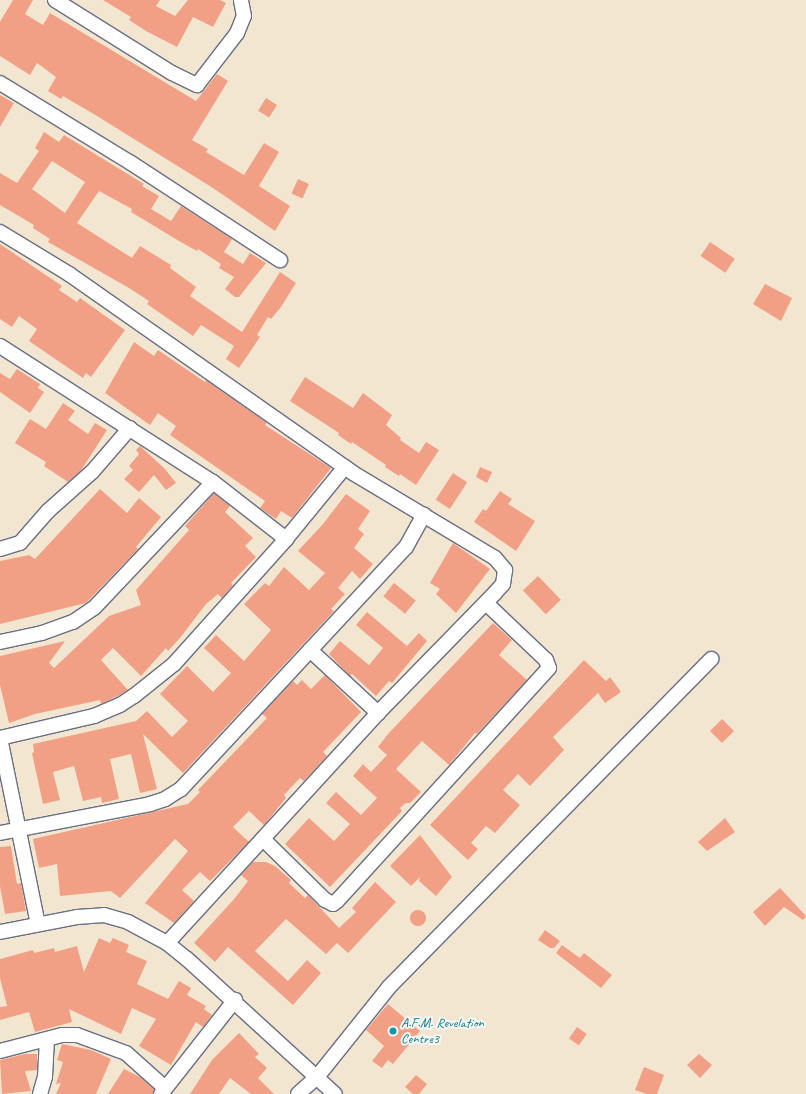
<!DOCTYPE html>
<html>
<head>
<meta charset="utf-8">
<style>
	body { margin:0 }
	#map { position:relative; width:806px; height:1094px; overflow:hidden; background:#f3e6d1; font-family:Caveat,sans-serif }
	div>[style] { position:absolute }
	.building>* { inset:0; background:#f2a085; transform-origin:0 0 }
	.round { border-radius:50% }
	.roads { filter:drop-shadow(1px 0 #676f86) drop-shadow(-1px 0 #676f86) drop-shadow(0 1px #676f86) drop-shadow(0 -1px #676f86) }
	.minor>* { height:14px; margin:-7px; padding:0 7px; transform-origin:7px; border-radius:7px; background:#fff }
	.dots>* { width:11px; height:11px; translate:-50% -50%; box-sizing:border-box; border:2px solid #f6f6f2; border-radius:50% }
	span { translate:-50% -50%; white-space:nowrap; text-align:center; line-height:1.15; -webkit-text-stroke:4px #f6f6f2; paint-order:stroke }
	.culture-label { font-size:14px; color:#0d838f }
	.left { translate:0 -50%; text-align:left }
</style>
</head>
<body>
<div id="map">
	<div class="building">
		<i style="clip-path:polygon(13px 0,33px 0,25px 14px,43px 25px,50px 13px,196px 101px,217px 74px,228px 81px,192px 140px,208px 149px,206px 152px,244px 175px,264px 143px,279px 152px,259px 186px,290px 206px,275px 231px,213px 188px,97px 116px,63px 96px,61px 99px,48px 91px,56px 77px,37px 63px,30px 75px,0 56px,0 22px)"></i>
		<i style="clip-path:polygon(103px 0,160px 0,156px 6px,175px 16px,188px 0,220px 0,226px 3px,213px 27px,193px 17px,177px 47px,146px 31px,129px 20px,131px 17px)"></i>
		<i style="clip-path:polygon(0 95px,14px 103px,0 127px)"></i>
		<i style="left:266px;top:98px;width:13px;height:15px;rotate:32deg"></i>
		<i style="clip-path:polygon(evenodd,44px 132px,59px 142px,64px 135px,144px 184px,142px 186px,159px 196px,151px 209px,171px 221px,181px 206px,232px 239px,224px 252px,243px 264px,250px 253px,266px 263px,239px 297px,235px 297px,225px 289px,234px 277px,219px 268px,221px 264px,198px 249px,197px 251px,179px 241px,131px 212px,132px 209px,99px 191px,77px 223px,132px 258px,140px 246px,171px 265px,170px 268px,196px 287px,190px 296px,242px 332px,280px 272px,296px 283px,281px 307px,271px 319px,268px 317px,257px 335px,260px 337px,239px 368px,226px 359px,234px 346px,201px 325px,193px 336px,147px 304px,149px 301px,129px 288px,48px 242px,50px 239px,33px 228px,34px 225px,0 205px,0 173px,17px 183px,39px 151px,35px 148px,44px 132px,52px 161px,85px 182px,65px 213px,32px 189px,52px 161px)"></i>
		<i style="left:298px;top:179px;width:12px;height:16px;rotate:24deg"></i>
		<i style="left:710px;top:242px;width:30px;height:17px;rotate:34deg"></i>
		<i style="clip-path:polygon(0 244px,62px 286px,59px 290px,77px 302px,80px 298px,125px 330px,91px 377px,86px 373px,83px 378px,29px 341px,37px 329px,19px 316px,12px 327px,0 319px)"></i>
		<i style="clip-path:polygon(765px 284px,792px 298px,781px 321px,753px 304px)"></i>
		<i style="clip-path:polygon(134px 342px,154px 356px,158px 350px,205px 382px,206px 380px,267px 423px,265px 425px,331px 468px,292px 518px,281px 511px,276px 519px,260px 508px,265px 501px,170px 435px,176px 426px,158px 413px,150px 425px,105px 393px)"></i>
		<i style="clip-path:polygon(17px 369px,40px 384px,38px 388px,44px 392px,30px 413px,0 392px,0 373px,10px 379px)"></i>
		<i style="clip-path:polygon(305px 377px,353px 408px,363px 393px,392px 415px,386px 425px,401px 438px,400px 440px,419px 453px,426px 442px,439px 450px,416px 485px,400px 474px,399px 476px,385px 467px,386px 465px,352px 442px,351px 444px,338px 435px,339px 433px,290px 401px)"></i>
		<i style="clip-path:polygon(63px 403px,75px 411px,68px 420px,88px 434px,95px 423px,107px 430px,80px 472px,68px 482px,44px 466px,46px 462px,15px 443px,30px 419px,46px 429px)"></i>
		<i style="clip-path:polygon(140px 446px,165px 469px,176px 483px,166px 490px,154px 475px,139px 492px,124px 479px,133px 470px,129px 466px,139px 454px,136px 450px)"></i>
		<i style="clip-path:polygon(480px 467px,492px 472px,487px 483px,476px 477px)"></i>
		<i style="left:453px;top:473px;width:17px;height:32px;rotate:33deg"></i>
		<i style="clip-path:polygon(100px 489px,127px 513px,139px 498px,161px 517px,136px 547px,138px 549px,86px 603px,0 624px,0 561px,29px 555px,35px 559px)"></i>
		<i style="clip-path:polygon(500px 491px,512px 499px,508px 504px,535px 521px,516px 551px,474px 522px,483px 509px,486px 511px)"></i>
		<i style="clip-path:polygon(214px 493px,230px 506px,225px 512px,253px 538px,245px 546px,256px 557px,231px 583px,233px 585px,222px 598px,218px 594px,206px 604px,180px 638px,168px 651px,166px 648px,141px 676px,113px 648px,101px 660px,128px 690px,116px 697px,101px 704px,100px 700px,35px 714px,9px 723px,0 685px,0 656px,65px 641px,49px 663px,54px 668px,109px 616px,141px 605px,136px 590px,189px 530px,185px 526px)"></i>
		<i style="clip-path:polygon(346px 494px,370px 511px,358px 529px,364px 534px,354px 548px,373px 564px,360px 579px,352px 571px,338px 588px,345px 594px,331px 609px,334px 611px,183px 773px,143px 734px,157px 789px,140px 793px,131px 754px,110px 759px,119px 799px,102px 803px,101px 797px,83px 801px,74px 766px,53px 772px,60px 800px,43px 804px,32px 753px,34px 752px,33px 744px,136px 721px,147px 711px,172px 737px,188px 721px,160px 694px,187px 666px,213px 692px,231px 673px,204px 648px,216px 635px,244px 661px,271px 630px,244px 604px,265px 583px,269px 586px,284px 567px,309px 590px,325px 573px,298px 551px,323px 524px)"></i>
		<i style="clip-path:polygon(453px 543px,490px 569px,456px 613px,436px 594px,440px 589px,430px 583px)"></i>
		<i style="left:538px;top:576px;width:33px;height:21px;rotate:46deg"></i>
		<i style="left:394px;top:583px;width:28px;height:17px;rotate:39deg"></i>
		<i style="clip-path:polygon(367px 612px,407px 646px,419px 633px,427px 641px,392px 683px,389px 681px,376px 696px,352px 674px,350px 676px,329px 654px,340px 641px,369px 665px,383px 648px,356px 625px)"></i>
		<i style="clip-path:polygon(493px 623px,512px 640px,499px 655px,527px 680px,477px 734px,475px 733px,449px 765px,422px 741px,396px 769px,421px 792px,410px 803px,406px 803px,400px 808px,402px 811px,330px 887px,285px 844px,309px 818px,334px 841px,350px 824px,326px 803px,336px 792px,361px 815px,377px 798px,353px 776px,363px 764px,371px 772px,387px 755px,378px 747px,388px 734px)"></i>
		<i style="clip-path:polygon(584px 660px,606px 681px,610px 677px,621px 692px,605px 703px,598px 693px,553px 737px,564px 750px,530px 786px,518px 774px,503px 790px,520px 805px,495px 833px,486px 826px,471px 843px,478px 849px,468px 860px,430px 825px)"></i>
		<i style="clip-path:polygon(325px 675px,361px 712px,323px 752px,327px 756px,304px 781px,300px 778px,284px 795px,286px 798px,264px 825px,249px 811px,233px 827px,249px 842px,210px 881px,200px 872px,182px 890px,194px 901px,174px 923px,145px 903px,188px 851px,175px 839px,120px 898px,111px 891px,60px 896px,57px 864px,39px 868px,33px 839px,188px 804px,200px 792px,198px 790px,267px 718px,262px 714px,293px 681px,297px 685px,302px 680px,311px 689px)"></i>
		<i style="left:722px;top:719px;width:17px;height:17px;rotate:45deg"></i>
		<i style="clip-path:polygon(725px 818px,735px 832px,707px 851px,698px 842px)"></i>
		<i style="clip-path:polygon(420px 835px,452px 877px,436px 896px,419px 881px,420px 877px,411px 886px,390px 866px)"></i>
		<i style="clip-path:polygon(11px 846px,17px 884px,21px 883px,26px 911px,5px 914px,0 886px,0 847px)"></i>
		<i style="clip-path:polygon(253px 862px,266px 862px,275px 866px,291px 880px,289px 883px,305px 898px,308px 895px,339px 928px,356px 912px,352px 908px,375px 882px,396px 902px,348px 953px,337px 943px,326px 954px,286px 919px,255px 951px,288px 981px,307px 960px,321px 973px,293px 1005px,228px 947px,215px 962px,194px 943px,235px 898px,248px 881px,241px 875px)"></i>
		<i style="clip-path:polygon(780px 888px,806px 916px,803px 920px,784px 907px,765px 926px,753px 912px)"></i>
		<i class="round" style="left:410px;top:910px;width:16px;height:16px"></i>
		<i style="clip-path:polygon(545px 930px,560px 941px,554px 948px,550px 948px,538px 940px)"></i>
		<i style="clip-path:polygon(99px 938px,110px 943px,113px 938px,129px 945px,126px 952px,147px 961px,137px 984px,168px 999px,179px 981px,191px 988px,187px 995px,206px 1006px,204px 1009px,212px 1015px,203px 1027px,196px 1022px,171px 1065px,139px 1046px,156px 1019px,132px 1008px,121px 1034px,69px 1009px,72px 1022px,35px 1032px,29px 1012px,0 1020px,0 1007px,7px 1006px,0 978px,0 959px,33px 950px,34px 953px,54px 948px,55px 952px,77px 946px,84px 972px)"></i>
		<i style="clip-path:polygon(562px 945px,580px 958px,584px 953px,612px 975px,601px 988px,556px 953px)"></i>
		<i style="clip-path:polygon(388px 1004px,420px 1031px,393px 1064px,388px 1060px,382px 1068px,372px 1061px,384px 1046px,366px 1030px)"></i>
		<i style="left:577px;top:1027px;width:12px;height:14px;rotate:35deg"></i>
		<i style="clip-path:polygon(239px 1033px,259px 1054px,255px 1057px,267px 1068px,258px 1078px,274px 1094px,251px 1094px,230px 1078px,219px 1094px,190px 1094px,212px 1060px)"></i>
		<i style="clip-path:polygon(62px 1044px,91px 1050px,111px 1059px,96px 1094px,56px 1094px,61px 1083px,56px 1084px,63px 1062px,57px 1060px)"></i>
		<i style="clip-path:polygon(25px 1054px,37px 1054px,37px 1070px,25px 1071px,31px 1091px,2px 1094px,0 1060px)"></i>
		<i style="clip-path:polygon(699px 1054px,712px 1065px,700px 1078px,687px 1065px)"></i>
		<i style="clip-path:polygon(644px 1067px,664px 1075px,657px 1094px,647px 1094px,635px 1090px)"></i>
		<i style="clip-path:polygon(124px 1069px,140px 1077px,154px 1089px,153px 1094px,108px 1094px)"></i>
		<i style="clip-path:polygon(416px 1075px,427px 1084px,419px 1094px,413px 1094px,405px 1087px)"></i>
	</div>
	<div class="roads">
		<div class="minor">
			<i style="left:55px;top:0;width:138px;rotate:32deg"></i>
			<i style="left:172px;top:73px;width:28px;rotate:26deg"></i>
			<i style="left:197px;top:85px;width:66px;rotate:-52.4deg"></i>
			<i style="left:237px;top:33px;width:18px;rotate:-68deg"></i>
			<i style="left:244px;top:16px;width:16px;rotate:-101deg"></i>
			<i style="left:0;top:83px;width:153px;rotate:31.4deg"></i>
			<i style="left:131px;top:163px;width:178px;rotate:33.1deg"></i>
			<i style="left:0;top:232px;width:81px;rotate:31.3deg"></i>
			<i style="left:69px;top:274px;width:347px;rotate:35deg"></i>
			<i style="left:353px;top:473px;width:165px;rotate:30.9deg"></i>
			<i style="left:495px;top:558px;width:16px;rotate:50deg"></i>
			<i style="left:505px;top:570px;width:14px;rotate:98deg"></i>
			<i style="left:503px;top:584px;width:12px;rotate:132deg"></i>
			<i style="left:495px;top:593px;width:168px;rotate:134.3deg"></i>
			<i style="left:378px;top:713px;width:312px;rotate:132.5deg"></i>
			<i style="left:0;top:346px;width:253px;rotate:32.6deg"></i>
			<i style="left:213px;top:482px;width:93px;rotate:38deg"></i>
			<i style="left:0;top:549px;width:21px;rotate:-17deg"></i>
			<i style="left:20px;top:543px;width:43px;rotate:-48.8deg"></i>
			<i style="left:48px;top:511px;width:59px;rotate:-41.6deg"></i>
			<i style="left:92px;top:472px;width:58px;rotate:-49.2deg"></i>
			<i style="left:0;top:642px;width:43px;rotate:-12.1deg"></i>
			<i style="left:42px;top:633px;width:33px;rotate:-20deg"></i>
			<i style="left:73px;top:622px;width:25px;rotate:-34deg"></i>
			<i style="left:94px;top:608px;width:173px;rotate:-46.6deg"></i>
			<i style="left:310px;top:650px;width:93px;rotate:42.8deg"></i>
			<i style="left:0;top:738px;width:97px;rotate:-13.2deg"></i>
			<i style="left:94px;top:716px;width:28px;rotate:-23deg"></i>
			<i style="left:120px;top:705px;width:17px;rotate:-33deg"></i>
			<i style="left:134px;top:696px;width:51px;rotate:-38.7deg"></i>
			<i style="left:174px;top:664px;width:168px;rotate:-48.1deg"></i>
			<i style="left:286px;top:539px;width:93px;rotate:-50.7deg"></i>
			<i style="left:0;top:738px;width:190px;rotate:78.5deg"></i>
			<i style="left:0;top:833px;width:153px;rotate:-10.9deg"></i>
			<i style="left:150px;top:804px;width:16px;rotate:-18deg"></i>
			<i style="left:165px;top:799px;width:19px;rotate:-32deg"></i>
			<i style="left:181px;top:789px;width:330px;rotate:-47.1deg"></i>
			<i style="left:406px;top:547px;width:37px;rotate:-61deg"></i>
			<i style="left:263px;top:839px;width:87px;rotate:44.5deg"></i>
			<i style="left:325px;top:900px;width:9px;rotate:27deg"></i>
			<i style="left:333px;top:904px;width:5px;rotate:-37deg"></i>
			<i style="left:337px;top:901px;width:315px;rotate:-47.7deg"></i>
			<i style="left:549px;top:668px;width:9px;rotate:-111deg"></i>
			<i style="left:546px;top:660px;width:83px;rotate:-136.5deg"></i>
			<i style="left:0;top:932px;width:78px;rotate:-11deg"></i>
			<i style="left:77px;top:917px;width:27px;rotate:-4deg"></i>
			<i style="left:104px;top:915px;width:25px;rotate:16deg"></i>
			<i style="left:128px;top:922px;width:44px;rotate:28.3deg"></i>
			<i style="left:167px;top:943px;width:26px;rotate:39deg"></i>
			<i style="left:187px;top:959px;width:200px;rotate:42.4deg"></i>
			<i style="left:0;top:1051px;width:64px;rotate:-14.5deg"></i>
			<i style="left:62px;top:1035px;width:15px"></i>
			<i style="left:77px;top:1035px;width:52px;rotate:20.2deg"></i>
			<i style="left:126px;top:1053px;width:51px;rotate:41.8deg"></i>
			<i style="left:40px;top:1094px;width:18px;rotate:-74deg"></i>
			<i style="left:45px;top:1077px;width:37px;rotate:-87deg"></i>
			<i style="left:161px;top:1094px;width:120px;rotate:-51.8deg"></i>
			<i style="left:298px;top:1094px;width:25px;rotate:-42deg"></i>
			<i style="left:317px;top:1077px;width:115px;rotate:-51.3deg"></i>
			<i style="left:389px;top:987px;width:460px;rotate:-45.5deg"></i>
		</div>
	</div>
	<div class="dots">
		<i style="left:393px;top:1031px;background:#0f9aa8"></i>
	</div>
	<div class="culture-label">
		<span class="left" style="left:401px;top:1031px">A.F.M. Revelation<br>Centre3</span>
	</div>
</div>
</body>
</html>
